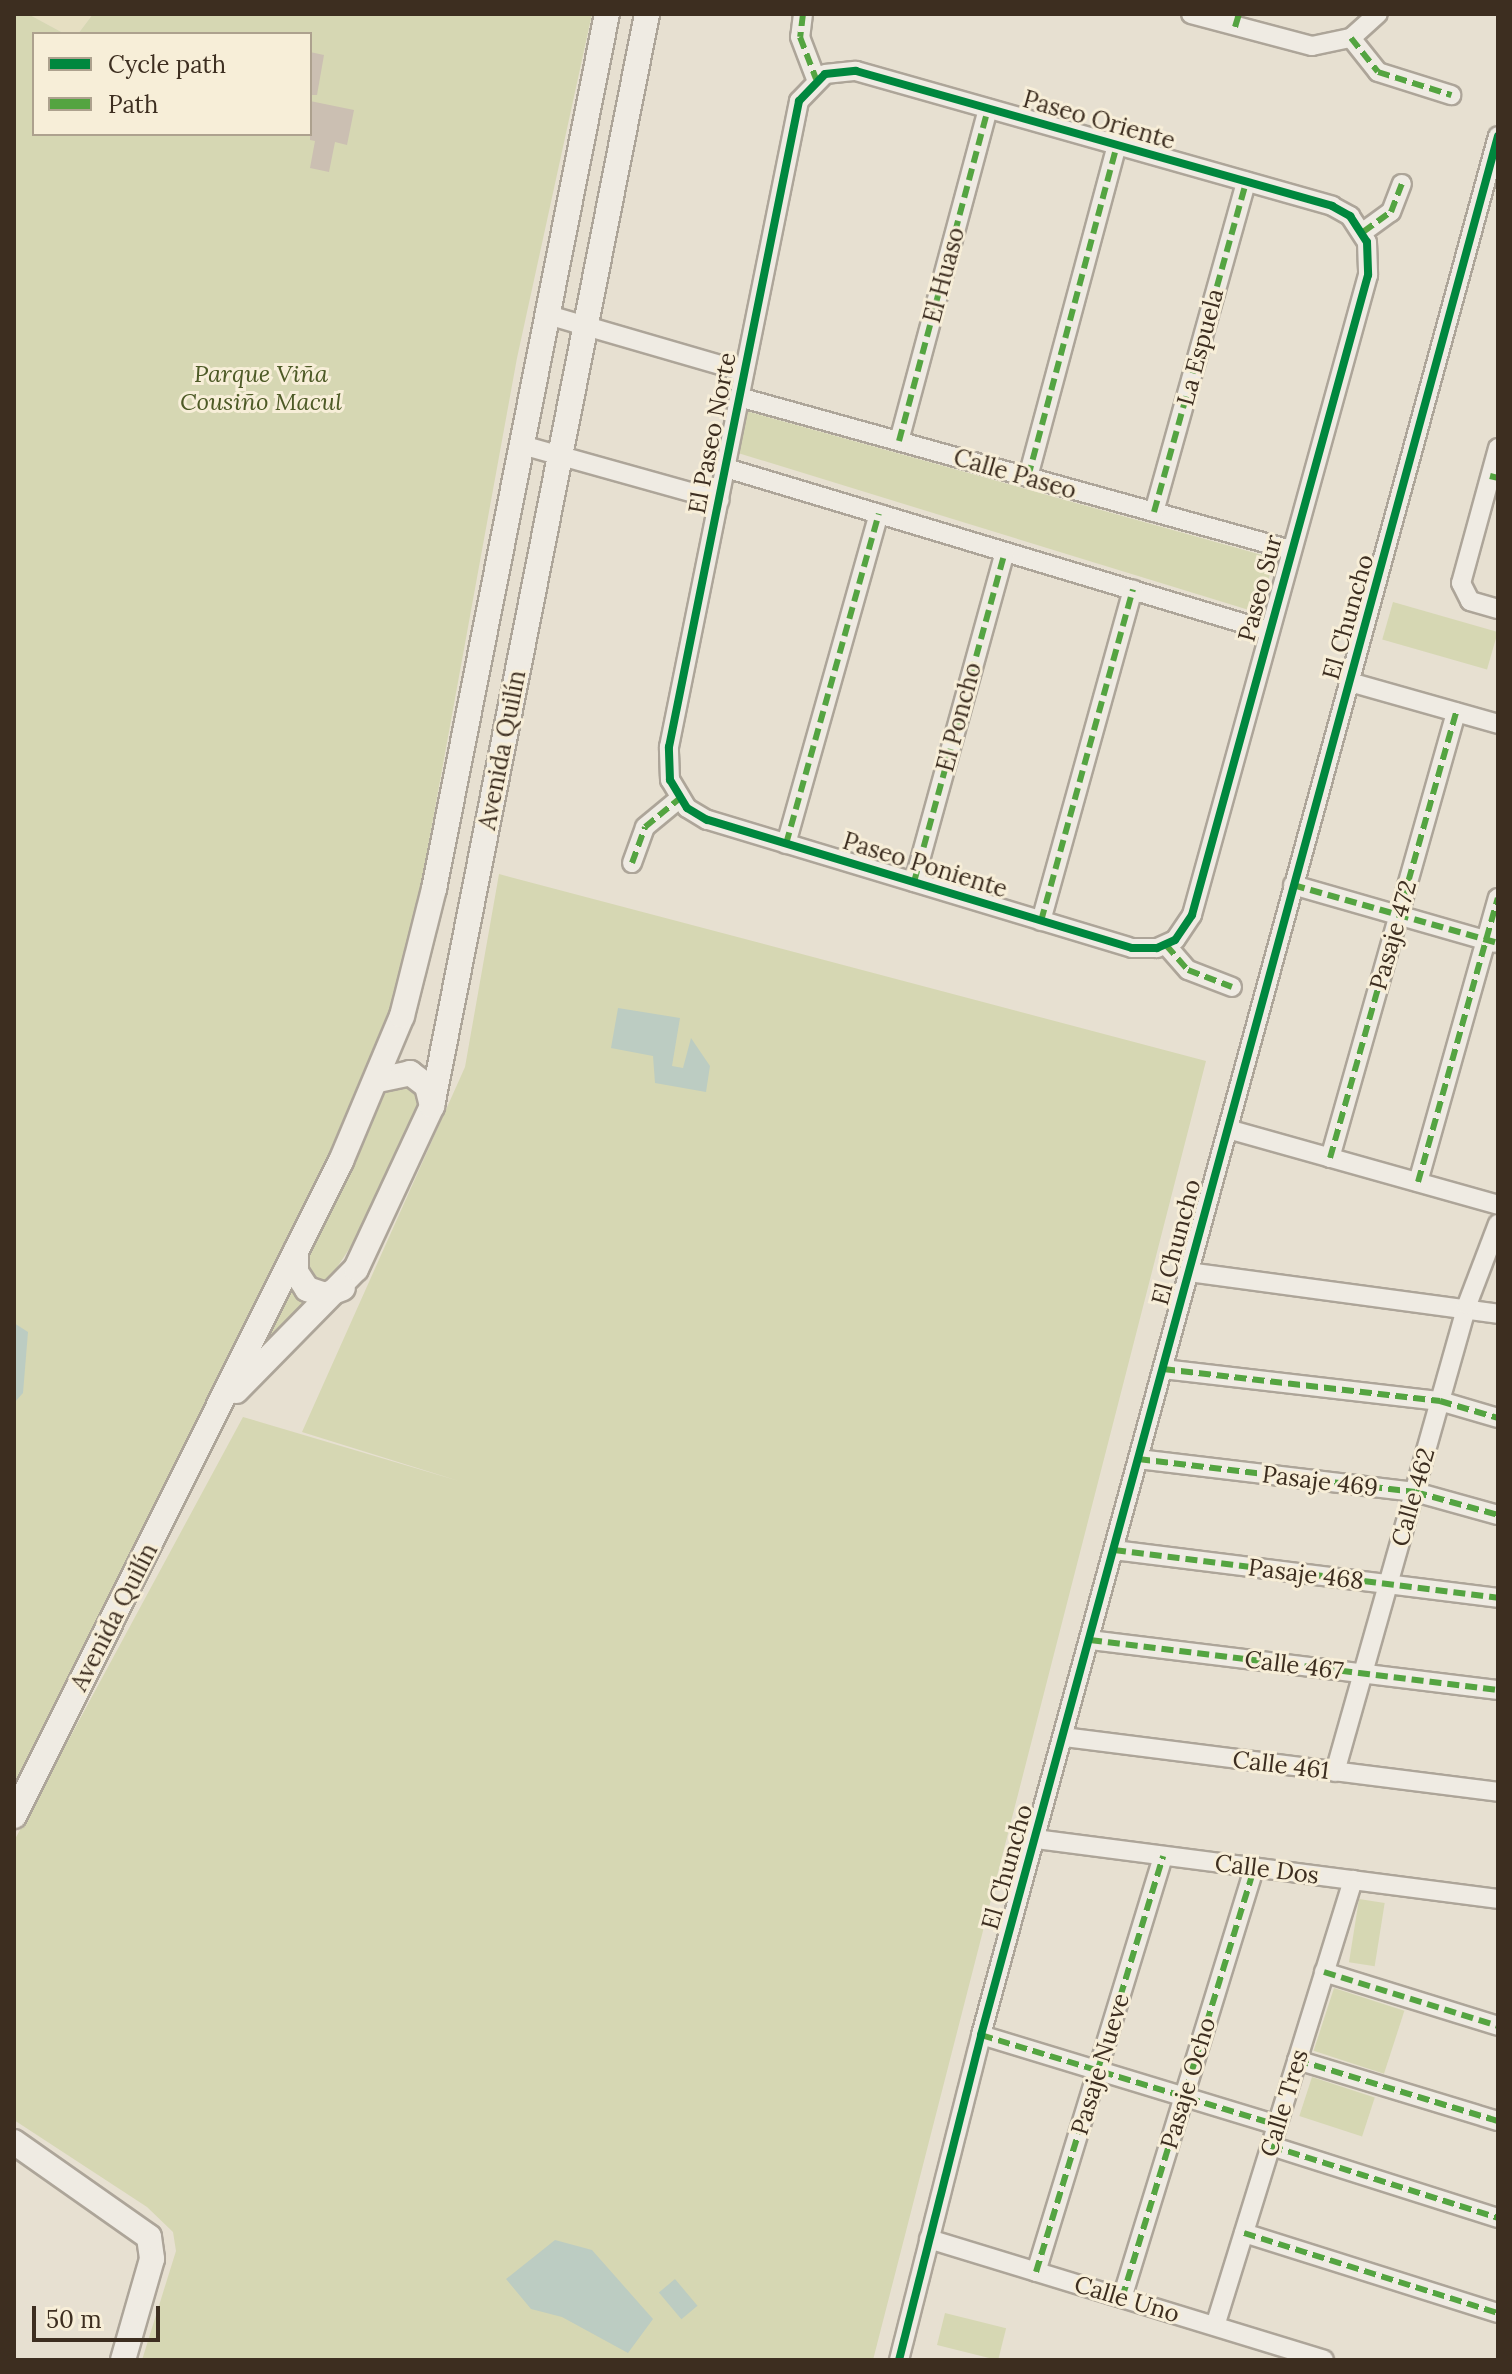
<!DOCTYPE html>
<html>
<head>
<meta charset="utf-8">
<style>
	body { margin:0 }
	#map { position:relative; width:1512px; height:2374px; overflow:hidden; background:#e7e0d1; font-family:Lora,serif }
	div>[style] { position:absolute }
	.farmland>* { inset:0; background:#e6dfc2 }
	.green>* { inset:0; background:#d6d7b3; transform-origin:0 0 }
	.water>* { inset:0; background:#bcccc2; transform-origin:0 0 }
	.building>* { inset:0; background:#cbbfb2 }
	.roads { filter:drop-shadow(2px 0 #ada599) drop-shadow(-2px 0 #ada599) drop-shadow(0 2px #ada599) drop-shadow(0 -2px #ada599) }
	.street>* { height:18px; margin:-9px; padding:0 9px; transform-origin:9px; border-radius:9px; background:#efebe3 }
	.secondary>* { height:24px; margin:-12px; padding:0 12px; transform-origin:12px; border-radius:12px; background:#efebe3 }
	.quiet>* { height:6px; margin-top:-3px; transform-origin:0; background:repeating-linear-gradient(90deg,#54a441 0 12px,transparent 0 18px) }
	.cycleway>* { height:8px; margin:-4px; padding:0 4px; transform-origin:4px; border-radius:4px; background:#00873e }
	span { translate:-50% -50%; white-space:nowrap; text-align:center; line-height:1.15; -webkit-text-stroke:6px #f7eed8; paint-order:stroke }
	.street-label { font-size:24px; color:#3d2e20 }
	.park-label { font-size:24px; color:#4d5a26; font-style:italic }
	.frame { position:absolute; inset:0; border:16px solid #3d2e20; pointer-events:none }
	.legend { position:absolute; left:32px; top:32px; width:280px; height:104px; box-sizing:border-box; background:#f7eed8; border:2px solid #ada18e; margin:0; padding:10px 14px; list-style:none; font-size:24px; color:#3d2e20 }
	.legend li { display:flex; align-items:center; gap:16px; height:40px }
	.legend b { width:40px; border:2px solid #ada18e }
	.scale { position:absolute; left:32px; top:2306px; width:128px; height:36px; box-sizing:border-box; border:4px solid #3d2e20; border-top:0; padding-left:10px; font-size:24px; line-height:28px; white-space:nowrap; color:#3d2e20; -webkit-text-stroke:6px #f7eed8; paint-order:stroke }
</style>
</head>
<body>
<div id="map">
	<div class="farmland">
		<i style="clip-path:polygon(28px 14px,93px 14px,78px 34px,65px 34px)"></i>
	</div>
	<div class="green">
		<i style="clip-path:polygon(14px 14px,28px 14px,65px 34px,34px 34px,34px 134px,310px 134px,310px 34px,78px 34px,93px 14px,592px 14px,517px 358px,403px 984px,350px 1116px,14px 1788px)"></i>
		<i style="clip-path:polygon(746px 411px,1273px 558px,1262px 614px,738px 453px)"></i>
		<i style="left:1393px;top:602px;width:109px;height:39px;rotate:16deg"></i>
		<i style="clip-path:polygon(499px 874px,1206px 1061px,873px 2360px,142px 2360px,176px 2251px,173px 2232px,147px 2207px,14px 2120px,14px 1841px,243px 1417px,459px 1481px,302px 1432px,465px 1067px)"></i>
		<i style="clip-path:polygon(406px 1085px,416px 1092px,419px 1107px,371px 1216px,326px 1284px,308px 1280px,304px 1248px,379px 1092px)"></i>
		<i style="clip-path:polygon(292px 1285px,316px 1301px,261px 1347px)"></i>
		<i style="left:1359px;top:1899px;width:26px;height:64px;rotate:9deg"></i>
		<i style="left:1334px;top:1988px;width:74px;height:66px;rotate:18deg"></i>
		<i style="left:1312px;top:2077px;width:66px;height:41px;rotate:18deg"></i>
		<i style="left:945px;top:2313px;width:63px;height:33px;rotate:14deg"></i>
	</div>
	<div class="water">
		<i style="clip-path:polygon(618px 1008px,680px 1018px,672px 1066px,683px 1068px,691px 1038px,710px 1066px,706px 1092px,655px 1083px,653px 1056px,611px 1048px)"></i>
		<i style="clip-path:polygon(14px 1323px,28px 1332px,23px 1393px,14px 1403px)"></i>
		<i style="clip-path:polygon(555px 2240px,592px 2250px,653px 2319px,628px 2353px,562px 2317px,531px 2309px,506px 2279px)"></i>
		<i style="left:675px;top:2279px;width:35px;height:21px;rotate:50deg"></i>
	</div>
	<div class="building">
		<i style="clip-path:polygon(310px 52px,324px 55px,317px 95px,310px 95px)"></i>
		<i style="clip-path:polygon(310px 101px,354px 110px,347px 145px,335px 142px,329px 172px,310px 168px,315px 141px,310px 140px)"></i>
	</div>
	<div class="roads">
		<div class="street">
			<i style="left:803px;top:14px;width:23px;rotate:97deg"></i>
			<i style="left:800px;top:37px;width:45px;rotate:69.1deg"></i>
			<i style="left:1191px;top:14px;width:125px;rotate:14.8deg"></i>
			<i style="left:1312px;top:46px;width:40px;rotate:-12deg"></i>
			<i style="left:1351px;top:38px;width:36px;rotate:-42deg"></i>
			<i style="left:1351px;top:38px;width:43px;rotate:51.5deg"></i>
			<i style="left:1378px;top:72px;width:77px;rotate:17.5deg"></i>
			<i style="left:856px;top:71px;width:495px;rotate:15.8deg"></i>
			<i style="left:1332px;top:206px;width:21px;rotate:29deg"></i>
			<i style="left:1350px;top:216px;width:31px;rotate:57deg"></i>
			<i style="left:1367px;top:242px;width:33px;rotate:88deg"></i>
			<i style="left:1368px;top:275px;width:664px;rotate:105.38deg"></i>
			<i style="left:1192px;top:915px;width:30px;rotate:124deg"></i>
			<i style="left:1175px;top:940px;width:20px;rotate:156deg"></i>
			<i style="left:1157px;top:948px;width:25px;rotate:180deg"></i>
			<i style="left:1132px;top:948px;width:444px;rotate:-163.2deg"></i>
			<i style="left:707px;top:820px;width:23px;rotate:-149deg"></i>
			<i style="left:687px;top:808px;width:33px;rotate:-121deg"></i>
			<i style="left:670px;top:780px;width:33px;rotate:-92deg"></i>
			<i style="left:669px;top:747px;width:659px;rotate:-78.62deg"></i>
			<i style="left:799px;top:101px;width:37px;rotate:-46deg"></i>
			<i style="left:825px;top:74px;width:31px;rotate:-6deg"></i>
			<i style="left:1363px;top:232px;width:34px;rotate:-36deg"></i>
			<i style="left:1391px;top:212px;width:30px;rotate:-69deg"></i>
			<i style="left:548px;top:315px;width:204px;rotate:16.2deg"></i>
			<i style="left:739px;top:397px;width:573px;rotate:15.49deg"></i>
			<i style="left:899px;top:441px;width:344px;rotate:-75deg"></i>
			<i style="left:522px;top:445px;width:205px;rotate:15.6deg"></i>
			<i style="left:1498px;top:448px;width:140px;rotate:105.3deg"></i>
			<i style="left:1461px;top:583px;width:20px;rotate:63deg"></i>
			<i style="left:1470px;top:601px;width:29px;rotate:16deg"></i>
			<i style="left:726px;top:468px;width:567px;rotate:16.71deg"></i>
			<i style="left:1028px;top:477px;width:343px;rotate:-75deg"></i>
			<i style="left:1154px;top:512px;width:343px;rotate:-74.4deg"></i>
			<i style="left:1350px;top:682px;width:154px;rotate:15.8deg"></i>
			<i style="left:786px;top:844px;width:343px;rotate:-74.3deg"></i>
			<i style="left:632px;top:863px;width:38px;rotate:-70deg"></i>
			<i style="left:645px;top:827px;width:44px;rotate:-39.5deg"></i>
			<i style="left:914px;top:882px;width:342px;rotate:-74.6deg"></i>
			<i style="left:1293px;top:885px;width:210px;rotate:16deg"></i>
			<i style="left:1041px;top:921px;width:344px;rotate:-74.5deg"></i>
			<i style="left:1166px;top:945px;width:33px;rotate:49deg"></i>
			<i style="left:1188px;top:970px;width:47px;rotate:21.1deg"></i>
			<i style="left:1228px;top:1129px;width:280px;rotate:15.7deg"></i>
			<i style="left:1330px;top:1158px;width:463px;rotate:-74.2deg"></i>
			<i style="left:1418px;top:1182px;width:295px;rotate:-74.3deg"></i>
			<i style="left:1189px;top:1272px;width:312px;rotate:7.7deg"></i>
			<i style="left:1163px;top:1369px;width:279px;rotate:6.6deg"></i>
			<i style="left:1440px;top:1401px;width:60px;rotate:16.3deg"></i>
			<i style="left:1138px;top:1459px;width:279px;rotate:6.8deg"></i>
			<i style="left:1415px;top:1492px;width:86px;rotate:15.5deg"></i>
			<i style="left:1114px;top:1550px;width:387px;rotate:7.1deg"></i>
			<i style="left:1090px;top:1640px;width:411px;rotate:7deg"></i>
			<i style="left:1064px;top:1737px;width:437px;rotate:7.2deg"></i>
			<i style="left:1335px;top:1772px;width:485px;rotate:-74.2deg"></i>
			<i style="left:1467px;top:1305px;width:87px;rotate:-69.1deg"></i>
			<i style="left:1036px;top:1839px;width:466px;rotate:7.4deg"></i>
			<i style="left:1324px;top:1972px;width:182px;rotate:17.2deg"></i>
			<i style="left:981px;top:2035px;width:309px;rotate:16.9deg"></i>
			<i style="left:1297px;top:2060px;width:210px;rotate:16.9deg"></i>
			<i style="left:1271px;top:2146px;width:238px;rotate:17.6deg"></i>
			<i style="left:1244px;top:2233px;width:266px;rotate:17.5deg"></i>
			<i style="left:929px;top:2239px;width:413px;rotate:17deg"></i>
			<i style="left:1036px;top:2272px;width:435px;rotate:-73deg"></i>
			<i style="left:1122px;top:2298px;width:451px;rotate:-72.9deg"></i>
			<i style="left:1215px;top:2326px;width:467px;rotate:-72.8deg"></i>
			<i style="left:899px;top:2360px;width:335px;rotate:-75.8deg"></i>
			<i style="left:981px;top:2035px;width:1968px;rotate:-74.77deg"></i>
		</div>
		<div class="secondary">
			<i style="left:378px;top:1080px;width:33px;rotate:-12deg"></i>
			<i style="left:410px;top:1073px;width:21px;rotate:37deg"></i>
			<i style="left:427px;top:1086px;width:21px;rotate:76deg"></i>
			<i style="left:296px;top:1251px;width:21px;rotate:90deg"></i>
			<i style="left:296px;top:1272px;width:20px;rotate:57deg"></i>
			<i style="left:307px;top:1289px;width:19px;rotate:18deg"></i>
			<i style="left:325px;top:1295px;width:19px;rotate:-21deg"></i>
			<i style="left:236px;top:1391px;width:171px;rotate:-45.5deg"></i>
			<i style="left:356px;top:1269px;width:180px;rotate:-65deg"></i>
			<i style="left:432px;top:1106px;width:1113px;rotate:-78.86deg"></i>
			<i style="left:14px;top:1816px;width:732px;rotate:-63.47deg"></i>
			<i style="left:341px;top:1161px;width:157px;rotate:-67.2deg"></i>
			<i style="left:402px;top:1016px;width:131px;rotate:-75.9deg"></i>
			<i style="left:434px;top:889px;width:892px;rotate:-78.82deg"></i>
			<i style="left:14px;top:2142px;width:165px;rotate:35.1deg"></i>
			<i style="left:149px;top:2237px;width:22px;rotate:82deg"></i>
			<i style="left:152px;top:2259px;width:105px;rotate:106deg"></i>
		</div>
	</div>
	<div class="quiet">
		<i style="left:803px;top:14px;width:23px;rotate:97deg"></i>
		<i style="left:800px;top:37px;width:45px;rotate:69.1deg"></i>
		<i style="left:1235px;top:27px;width:14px;rotate:-73deg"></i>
		<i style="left:1351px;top:38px;width:43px;rotate:51.5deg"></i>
		<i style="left:1378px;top:72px;width:77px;rotate:17.5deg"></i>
		<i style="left:1363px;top:232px;width:34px;rotate:-36deg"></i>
		<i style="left:1391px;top:212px;width:30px;rotate:-69deg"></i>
		<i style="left:899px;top:441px;width:344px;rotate:-75deg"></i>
		<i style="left:1490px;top:476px;width:8px;rotate:14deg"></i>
		<i style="left:1028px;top:477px;width:343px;rotate:-75deg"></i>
		<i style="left:1154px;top:512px;width:343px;rotate:-74.4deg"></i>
		<i style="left:786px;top:844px;width:343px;rotate:-74.3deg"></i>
		<i style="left:632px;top:863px;width:38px;rotate:-70deg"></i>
		<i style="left:645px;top:827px;width:44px;rotate:-39.5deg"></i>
		<i style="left:914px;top:882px;width:342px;rotate:-74.6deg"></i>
		<i style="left:1293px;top:885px;width:213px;rotate:15.8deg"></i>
		<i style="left:1041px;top:921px;width:344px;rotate:-74.5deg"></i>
		<i style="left:1166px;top:945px;width:33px;rotate:49deg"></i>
		<i style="left:1188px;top:970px;width:47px;rotate:21.1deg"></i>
		<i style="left:1330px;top:1158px;width:463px;rotate:-74.2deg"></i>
		<i style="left:1418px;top:1182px;width:295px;rotate:-74.3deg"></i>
		<i style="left:1163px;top:1369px;width:279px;rotate:6.6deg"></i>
		<i style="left:1440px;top:1401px;width:60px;rotate:16.3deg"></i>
		<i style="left:1138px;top:1459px;width:279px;rotate:6.8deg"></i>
		<i style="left:1415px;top:1492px;width:86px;rotate:15.5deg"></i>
		<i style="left:1114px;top:1550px;width:387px;rotate:7.1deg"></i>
		<i style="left:1090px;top:1640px;width:411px;rotate:7deg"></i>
		<i style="left:1324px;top:1972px;width:182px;rotate:17.2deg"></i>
		<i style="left:981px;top:2035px;width:309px;rotate:16.9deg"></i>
		<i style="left:1297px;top:2060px;width:210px;rotate:16.9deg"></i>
		<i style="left:1271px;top:2146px;width:238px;rotate:17.6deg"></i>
		<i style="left:1244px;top:2233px;width:266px;rotate:17.5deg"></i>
		<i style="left:1036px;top:2272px;width:435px;rotate:-73deg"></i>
		<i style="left:1122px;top:2298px;width:451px;rotate:-72.9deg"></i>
	</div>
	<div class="cycleway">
		<i style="left:856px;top:71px;width:495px;rotate:15.8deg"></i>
		<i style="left:1332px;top:206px;width:21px;rotate:29deg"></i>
		<i style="left:1350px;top:216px;width:31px;rotate:57deg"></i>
		<i style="left:1367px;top:242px;width:33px;rotate:88deg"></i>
		<i style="left:1368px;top:275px;width:664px;rotate:105.38deg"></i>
		<i style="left:1192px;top:915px;width:30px;rotate:124deg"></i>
		<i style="left:1175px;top:940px;width:20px;rotate:156deg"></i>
		<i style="left:1157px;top:948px;width:25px;rotate:180deg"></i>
		<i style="left:1132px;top:948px;width:444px;rotate:-163.2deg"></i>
		<i style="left:707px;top:820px;width:23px;rotate:-149deg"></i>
		<i style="left:687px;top:808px;width:33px;rotate:-121deg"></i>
		<i style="left:670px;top:780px;width:33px;rotate:-92deg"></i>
		<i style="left:669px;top:747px;width:659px;rotate:-78.62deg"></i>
		<i style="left:799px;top:101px;width:37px;rotate:-46deg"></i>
		<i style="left:825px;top:74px;width:31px;rotate:-6deg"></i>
		<i style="left:899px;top:2360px;width:335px;rotate:-75.8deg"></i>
		<i style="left:981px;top:2035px;width:1968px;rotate:-74.77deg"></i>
	</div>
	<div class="street-label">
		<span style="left:1099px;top:120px;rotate:16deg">Paseo Oriente</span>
		<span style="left:944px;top:275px;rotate:-75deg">El Huaso</span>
		<span style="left:1200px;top:347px;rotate:-75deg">La Espuela</span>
		<span style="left:712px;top:433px;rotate:-79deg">El Paseo Norte</span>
		<span style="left:1015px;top:474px;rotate:16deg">Calle Paseo</span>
		<span style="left:1260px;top:588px;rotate:-75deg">Paseo Sur</span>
		<span style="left:1348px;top:617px;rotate:-74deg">El Chuncho</span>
		<span style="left:959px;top:717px;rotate:-75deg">El Poncho</span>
		<span style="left:502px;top:750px;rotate:-79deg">Avenida Quilín</span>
		<span style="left:925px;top:865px;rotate:17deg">Paseo Poniente</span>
		<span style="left:1393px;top:935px;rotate:-74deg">Pasaje 472</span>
		<span style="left:1176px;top:1242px;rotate:-75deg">El Chuncho</span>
		<span style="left:1320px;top:1481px;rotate:7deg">Pasaje 469</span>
		<span style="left:1413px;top:1497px;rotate:-74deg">Calle 462</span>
		<span style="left:1306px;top:1574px;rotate:7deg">Pasaje 468</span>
		<span style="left:114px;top:1617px;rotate:-63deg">Avenida Quilín</span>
		<span style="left:1294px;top:1665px;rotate:7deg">Calle 467</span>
		<span style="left:1281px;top:1765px;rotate:7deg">Calle 461</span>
		<span style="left:1007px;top:1867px;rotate:-74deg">El Chuncho</span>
		<span style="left:1267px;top:1869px;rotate:7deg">Calle Dos</span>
		<span style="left:1100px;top:2064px;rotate:-73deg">Pasaje Nueve</span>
		<span style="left:1188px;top:2083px;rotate:-73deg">Pasaje Ocho</span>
		<span style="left:1284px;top:2103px;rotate:-73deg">Calle Tres</span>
		<span style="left:1127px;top:2299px;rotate:17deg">Calle Uno</span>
	</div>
	<div class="park-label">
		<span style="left:261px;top:388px">Parque Viña<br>Cousiño Macul</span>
	</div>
	<div class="frame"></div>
	<ul class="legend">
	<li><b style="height:10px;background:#00873e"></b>Cycle path</li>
	<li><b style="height:10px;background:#54a441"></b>Path</li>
	</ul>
	<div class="scale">50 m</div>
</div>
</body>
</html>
